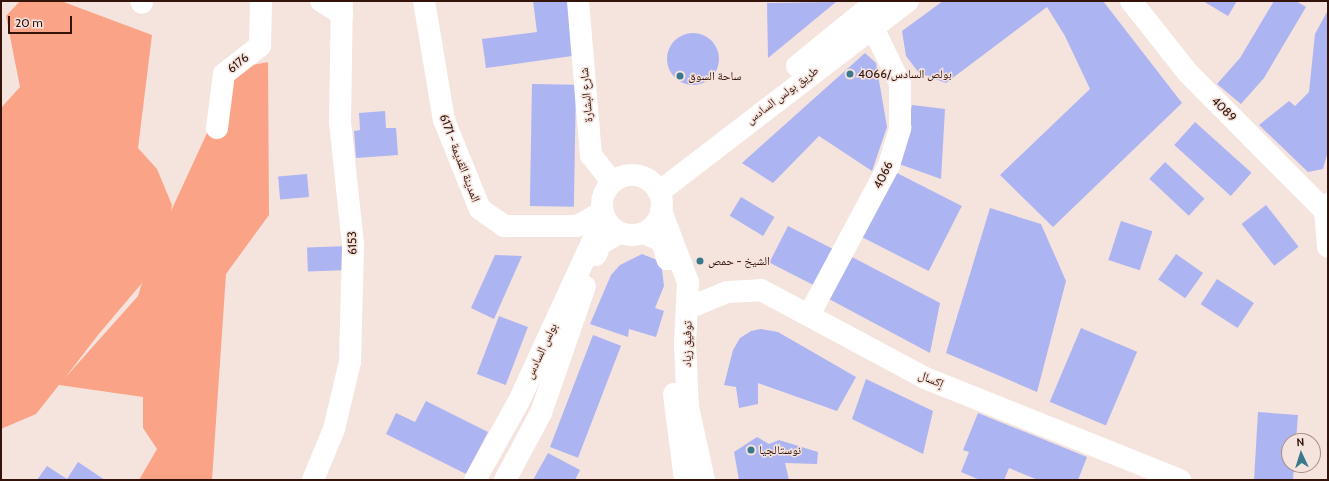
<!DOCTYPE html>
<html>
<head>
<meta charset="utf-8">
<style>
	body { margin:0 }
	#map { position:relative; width:1329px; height:481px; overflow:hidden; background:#f5e3dd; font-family:Cabin,"Noto Naskh Arabic",sans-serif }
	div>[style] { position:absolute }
	.green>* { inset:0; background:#fba387 }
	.building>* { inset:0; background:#adb4f2; transform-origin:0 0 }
	.round { border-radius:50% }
	.minor>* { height:22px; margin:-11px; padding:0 11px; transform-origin:11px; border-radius:11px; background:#fff }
	.minor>.ring { margin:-11px; padding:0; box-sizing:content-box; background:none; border:22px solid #fff; border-radius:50% }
	.dots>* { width:11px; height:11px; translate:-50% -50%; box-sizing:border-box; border:2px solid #f5e3dd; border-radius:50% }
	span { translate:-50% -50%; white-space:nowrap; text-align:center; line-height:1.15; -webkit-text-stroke:3px #f5e3dd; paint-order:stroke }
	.street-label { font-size:12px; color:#34140a }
	.poi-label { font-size:12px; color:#34140a }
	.left { translate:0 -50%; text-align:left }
	.frame { position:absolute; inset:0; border:2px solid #34140a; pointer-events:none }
	.north { position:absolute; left:1281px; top:433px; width:40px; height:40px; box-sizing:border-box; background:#f5e3dd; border:1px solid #a89089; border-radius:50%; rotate:356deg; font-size:11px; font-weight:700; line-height:16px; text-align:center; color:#34140a }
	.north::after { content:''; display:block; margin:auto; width:14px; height:18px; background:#38798c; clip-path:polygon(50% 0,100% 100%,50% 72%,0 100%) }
	.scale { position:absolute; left:8px; top:16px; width:64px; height:18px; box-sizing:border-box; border:2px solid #34140a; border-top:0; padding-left:5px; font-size:12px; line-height:14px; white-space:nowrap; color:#34140a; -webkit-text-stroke:3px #f5e3dd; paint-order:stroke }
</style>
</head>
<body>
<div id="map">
	<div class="green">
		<i style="clip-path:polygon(evenodd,20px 1px,61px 1px,152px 35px,138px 148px,157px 169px,172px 205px,171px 211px,237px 68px,268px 62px,269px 215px,226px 274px,212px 480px,139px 480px,157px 449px,143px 428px,143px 397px,59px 385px,36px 414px,1px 429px,1px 108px,20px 87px,6px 16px,20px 1px,142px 283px,138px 296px,64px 379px,98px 335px,142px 283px)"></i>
	</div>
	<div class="building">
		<i style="clip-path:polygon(533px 1px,571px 1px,579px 55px,486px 68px,482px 39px,537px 32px)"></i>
		<i style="clip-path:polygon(943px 1px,1103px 1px,1182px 103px,1053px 227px,1000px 175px,1090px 89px,1065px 36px,1047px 7px,946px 83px,919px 73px,906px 56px,902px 31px)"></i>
		<i style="clip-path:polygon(1203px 1px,1237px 1px,1228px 16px)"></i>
		<i style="clip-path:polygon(1274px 1px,1296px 1px,1306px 7px,1264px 78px,1241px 104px,1217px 84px,1240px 58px)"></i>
		<i style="clip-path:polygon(836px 2px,768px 58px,767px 3px)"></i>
		<i style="clip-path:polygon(1328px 10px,1328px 151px,1323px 169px,1308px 172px,1259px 125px,1289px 101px,1295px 106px,1309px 92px,1315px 34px)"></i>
		<i class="round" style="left:667px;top:33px;width:52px;height:52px"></i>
		<i style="clip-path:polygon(865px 53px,876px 63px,887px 127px,872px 171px,819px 136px,773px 183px,742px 163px)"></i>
		<i style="left:532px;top:84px;width:44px;height:122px;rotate:1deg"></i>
		<i style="clip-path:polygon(912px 105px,945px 109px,941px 179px,899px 164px)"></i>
		<i style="clip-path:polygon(385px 111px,386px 128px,396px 128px,398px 155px,356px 158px,354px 131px,360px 130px,359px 113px)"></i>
		<i style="left:1195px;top:122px;width:76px;height:31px;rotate:42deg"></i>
		<i style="left:1165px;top:162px;width:54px;height:23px;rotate:43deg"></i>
		<i style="left:895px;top:172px;width:75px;height:73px;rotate:27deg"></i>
		<i style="left:307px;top:174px;width:23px;height:29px;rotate:85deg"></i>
		<i style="left:741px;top:197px;width:39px;height:22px;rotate:31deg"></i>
		<i style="left:1266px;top:205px;width:53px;height:31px;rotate:52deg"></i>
		<i style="clip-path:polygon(990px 208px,1041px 224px,1066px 281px,1037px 392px,946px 353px)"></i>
		<i style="left:1121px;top:221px;width:33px;height:41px;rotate:18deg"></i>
		<i style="left:788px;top:226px;width:51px;height:41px;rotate:27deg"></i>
		<i style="left:348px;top:246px;width:24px;height:41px;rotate:88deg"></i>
		<i style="clip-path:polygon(642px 254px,657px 260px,662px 270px,664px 286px,655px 308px,664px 311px,656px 337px,629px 329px,628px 337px,590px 324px,611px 275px,620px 265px)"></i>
		<i style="left:1176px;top:254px;width:33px;height:31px;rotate:35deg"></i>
		<i style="clip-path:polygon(495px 255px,522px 256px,494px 319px,471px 308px)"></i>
		<i style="clip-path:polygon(852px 257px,940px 303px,930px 353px,829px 299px)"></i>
		<i style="left:1217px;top:279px;width:44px;height:30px;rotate:33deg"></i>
		<i style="left:499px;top:316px;width:31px;height:62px;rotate:21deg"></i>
		<i style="left:1081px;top:328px;width:61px;height:80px;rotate:23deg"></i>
		<i style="clip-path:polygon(761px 329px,778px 332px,856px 377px,837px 411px,758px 383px,758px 404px,739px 408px,736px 387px,724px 385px,733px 350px,740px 338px,751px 331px)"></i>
		<i style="left:593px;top:335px;width:30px;height:120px;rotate:21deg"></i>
		<i style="clip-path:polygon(866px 379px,933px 411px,923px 454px,852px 419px)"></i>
		<i style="clip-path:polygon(426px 401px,488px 432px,466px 474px,386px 434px,396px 413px,415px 422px)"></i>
		<i style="clip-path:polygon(1258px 412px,1298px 415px,1296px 441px,1289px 441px,1289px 465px,1294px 465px,1293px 480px,1254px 480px)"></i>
		<i style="clip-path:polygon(978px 413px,1087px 457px,1078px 480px,1038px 480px,1009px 468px,1004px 480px,980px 480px,961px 472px,969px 452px,963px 450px)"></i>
		<i style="clip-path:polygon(757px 437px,769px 444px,779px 440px,818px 452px,817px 464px,785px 463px,789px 480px,739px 480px,734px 452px)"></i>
		<i style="clip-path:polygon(548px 453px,580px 470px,575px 480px,533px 480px)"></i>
		<i style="clip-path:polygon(78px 462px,105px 480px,37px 480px,47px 466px,67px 479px)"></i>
	</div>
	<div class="minor">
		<i style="left:141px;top:1px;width:2px;rotate:63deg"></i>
		<i style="left:321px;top:1px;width:25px;rotate:32deg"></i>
		<i style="left:424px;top:1px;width:121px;rotate:80.5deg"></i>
		<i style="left:444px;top:120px;width:96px;rotate:68deg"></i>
		<i style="left:480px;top:209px;width:29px;rotate:35deg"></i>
		<i style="left:504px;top:226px;width:73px"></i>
		<i style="left:577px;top:226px;width:29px;rotate:-29deg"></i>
		<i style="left:578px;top:1px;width:155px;rotate:85.2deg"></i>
		<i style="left:591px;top:155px;width:34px;rotate:52deg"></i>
		<i style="left:1131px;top:1px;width:92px;rotate:51.6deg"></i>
		<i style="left:1188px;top:73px;width:194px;rotate:45.2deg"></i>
		<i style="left:797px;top:66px;width:103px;rotate:-39.1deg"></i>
		<i style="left:217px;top:128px;width:54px;rotate:-82.6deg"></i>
		<i style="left:224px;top:74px;width:46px;rotate:-37.9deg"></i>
		<i style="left:260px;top:46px;width:45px;rotate:-88.7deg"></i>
		<i class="ring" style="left:602px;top:175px;width:38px;height:38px"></i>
		<i style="left:659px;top:192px;width:314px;rotate:-37.5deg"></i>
		<i style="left:1328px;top:204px;width:8px;rotate:113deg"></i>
		<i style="left:1325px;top:211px;width:36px;rotate:85deg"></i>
		<i style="left:661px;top:211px;width:76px;rotate:69.2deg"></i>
		<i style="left:688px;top:282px;width:62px;rotate:92.8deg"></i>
		<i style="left:685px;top:344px;width:63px;rotate:87.3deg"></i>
		<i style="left:688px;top:407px;width:75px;rotate:77.6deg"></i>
		<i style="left:644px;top:233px;width:20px;rotate:24deg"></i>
		<i style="left:662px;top:241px;width:19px;rotate:74deg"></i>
		<i style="left:596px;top:255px;width:12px;rotate:-70deg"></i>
		<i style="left:600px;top:244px;width:22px;rotate:-30deg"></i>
		<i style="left:688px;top:308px;width:42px;rotate:-22.3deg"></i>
		<i style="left:727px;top:292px;width:34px;rotate:-3deg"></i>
		<i style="left:761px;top:290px;width:186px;rotate:28.2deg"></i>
		<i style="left:925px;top:378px;width:275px;rotate:21.8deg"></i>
		<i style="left:809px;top:315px;width:170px;rotate:-61.9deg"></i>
		<i style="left:889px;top:165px;width:39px;rotate:-73deg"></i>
		<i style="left:900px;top:128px;width:45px;rotate:-90deg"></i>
		<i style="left:900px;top:83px;width:64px;rotate:-116.2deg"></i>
		<i style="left:674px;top:394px;width:87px;rotate:82.7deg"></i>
		<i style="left:313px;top:480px;width:55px;rotate:-67.6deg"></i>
		<i style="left:334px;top:429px;width:69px;rotate:-76.6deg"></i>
		<i style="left:350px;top:362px;width:118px;rotate:-88.5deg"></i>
		<i style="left:353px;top:244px;width:123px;rotate:-96.1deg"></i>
		<i style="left:340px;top:122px;width:121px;rotate:-89.1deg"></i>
		<i style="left:475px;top:480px;width:90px;rotate:-60.9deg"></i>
		<i style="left:519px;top:401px;width:175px;rotate:-65.3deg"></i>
		<i style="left:592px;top:242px;width:24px;rotate:-55deg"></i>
		<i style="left:505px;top:480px;width:76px;rotate:-61.8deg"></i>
		<i style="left:541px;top:413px;width:134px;rotate:-70.9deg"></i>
	</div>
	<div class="dots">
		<i style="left:850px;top:74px;background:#38798c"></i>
		<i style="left:680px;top:76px;background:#38798c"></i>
		<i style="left:700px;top:261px;background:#38798c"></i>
		<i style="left:751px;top:450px;background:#38798c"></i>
	</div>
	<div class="street-label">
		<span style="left:238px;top:63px;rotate:-39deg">6176</span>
		<span style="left:586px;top:95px;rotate:-95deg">شارع البشارة</span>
		<span style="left:782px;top:95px;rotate:-37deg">طريق بولس السادس</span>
		<span style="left:1224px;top:109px;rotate:45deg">4089</span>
		<span style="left:460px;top:158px;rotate:69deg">المدينة القديمة - 6171</span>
		<span style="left:883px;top:175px;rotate:-64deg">4066</span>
		<span style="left:352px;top:243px;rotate:-92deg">6153</span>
		<span style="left:687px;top:344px;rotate:-89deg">توفيق زياد</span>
		<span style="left:541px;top:351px;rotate:-65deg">بولس السادس</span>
		<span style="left:931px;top:379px;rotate:23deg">إكسال</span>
	</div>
	<div class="poi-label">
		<span class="left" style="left:858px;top:74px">بولص السادس/4066</span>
		<span class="left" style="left:688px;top:76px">ساحة السوق</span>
		<span class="left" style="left:708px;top:261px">الشيخ - حمص</span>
		<span class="left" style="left:759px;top:450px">نوستالجيا</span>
	</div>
	<div class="frame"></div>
	<div class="north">N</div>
	<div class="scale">20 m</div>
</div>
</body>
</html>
